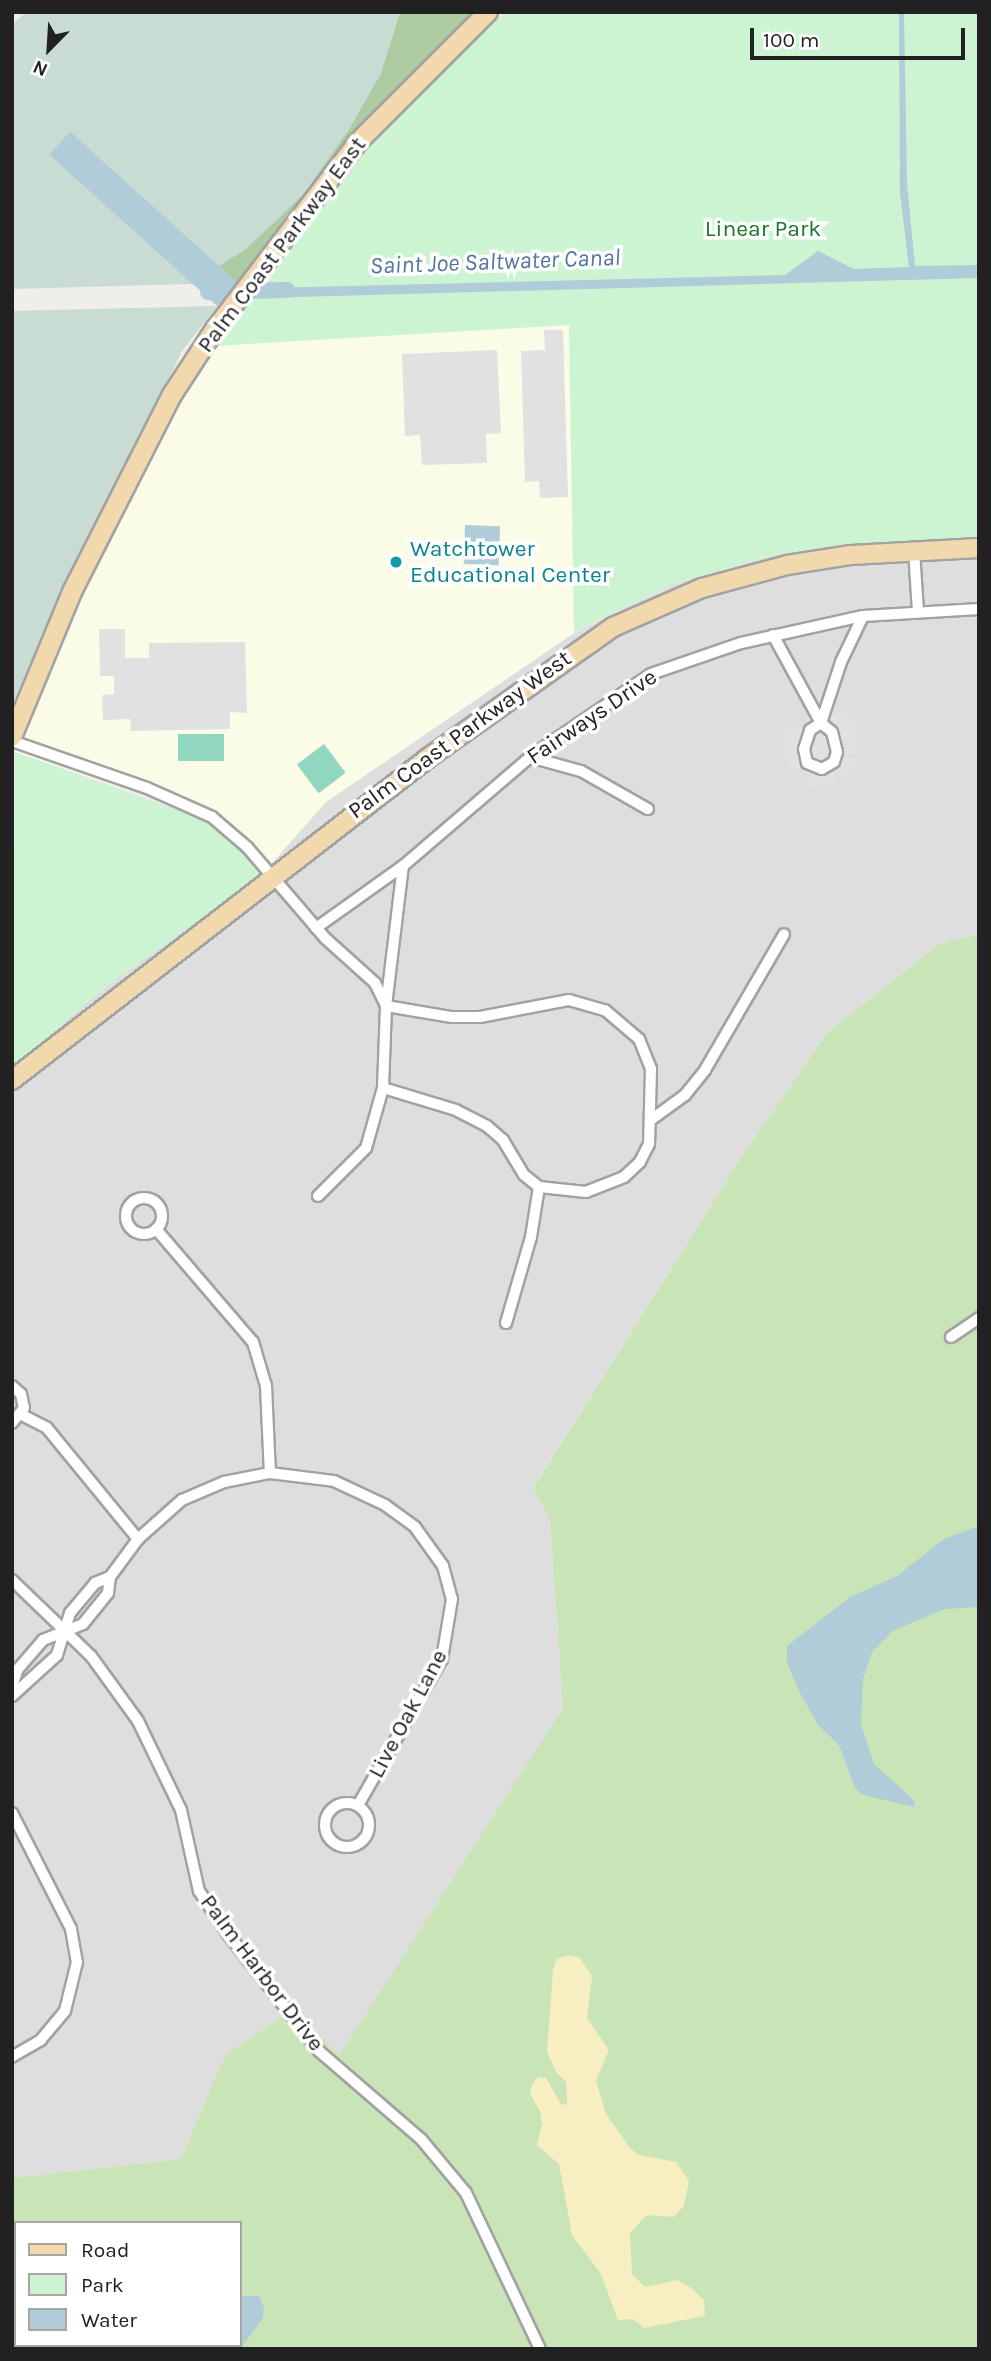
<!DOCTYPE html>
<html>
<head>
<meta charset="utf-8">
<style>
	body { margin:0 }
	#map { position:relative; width:991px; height:2361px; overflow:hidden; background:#f0eee9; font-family:Karla,sans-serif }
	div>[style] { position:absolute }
	.residential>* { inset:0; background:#dfdede }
	.education>* { inset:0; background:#fbfce7 }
	.grass>* { inset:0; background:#c9e4b6 }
	.forest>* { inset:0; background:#accba3 }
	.wetland>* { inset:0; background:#c8dcd4 }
	.sand>* { inset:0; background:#f7efc1 }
	.park>* { inset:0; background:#cdf4d2 }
	.pitch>* { inset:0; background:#91d6bf; transform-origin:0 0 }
	.parking>* { inset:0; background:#e1e1e1 }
	.water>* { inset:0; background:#afccd8; transform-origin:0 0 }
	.canal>* { height:16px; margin:-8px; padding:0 8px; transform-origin:8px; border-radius:8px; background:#afccd8 }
	.roads { filter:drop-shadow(2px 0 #a2a2a2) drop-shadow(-2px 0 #a2a2a2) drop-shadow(0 2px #a2a2a2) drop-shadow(0 -2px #a2a2a2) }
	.street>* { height:10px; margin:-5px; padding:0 5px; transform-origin:5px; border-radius:5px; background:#fff }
	.street>.ring { margin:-5px; padding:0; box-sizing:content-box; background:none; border:10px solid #fff; border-radius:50% }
	.primary>* { height:18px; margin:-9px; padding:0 9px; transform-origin:9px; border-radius:9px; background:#f2d8ad }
	.dots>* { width:19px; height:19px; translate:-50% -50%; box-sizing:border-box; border:4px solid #fff; border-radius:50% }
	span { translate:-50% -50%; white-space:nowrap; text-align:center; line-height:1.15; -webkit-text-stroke:7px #fff; paint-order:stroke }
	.park-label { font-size:23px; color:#197527 }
	.street-label { font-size:23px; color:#212121 }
	.culture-label { font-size:23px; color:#0d838f }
	.left { translate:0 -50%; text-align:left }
	.water-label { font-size:24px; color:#5475a0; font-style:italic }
	.frame { position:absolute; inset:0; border:14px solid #212121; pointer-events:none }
	.legend { position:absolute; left:14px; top:2221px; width:228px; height:126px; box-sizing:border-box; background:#fff; border:2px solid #a6a6a6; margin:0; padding:9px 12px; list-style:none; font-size:21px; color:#212121 }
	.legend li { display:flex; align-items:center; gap:14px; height:35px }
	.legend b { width:35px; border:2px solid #a6a6a6 }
	.north { position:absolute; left:14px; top:14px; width:70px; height:70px; -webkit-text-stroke:5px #fff; paint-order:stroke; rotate:204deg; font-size:19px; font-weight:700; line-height:28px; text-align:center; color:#212121 }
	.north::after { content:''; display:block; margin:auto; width:24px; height:32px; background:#212121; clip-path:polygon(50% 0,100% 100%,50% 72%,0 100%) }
	.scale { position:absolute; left:750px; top:28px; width:215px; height:32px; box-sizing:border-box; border:4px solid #212121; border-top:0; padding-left:9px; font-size:21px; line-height:24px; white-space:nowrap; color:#212121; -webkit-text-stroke:5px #fff; paint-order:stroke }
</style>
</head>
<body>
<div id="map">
	<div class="residential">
		<i style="clip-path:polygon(979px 539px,979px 934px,938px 945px,827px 1033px,741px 1158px,533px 1487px,550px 1519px,563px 1708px,339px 2057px,295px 2008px,225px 2055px,181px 2159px,12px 2178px,12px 1067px,99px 992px,263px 873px,326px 802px,574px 633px,672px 585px,770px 556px,845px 546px)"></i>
	</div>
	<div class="education">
		<i style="clip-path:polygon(569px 325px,574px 633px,326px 802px,263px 873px,229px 838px,174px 805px,15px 752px,80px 593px,178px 399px,213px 346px)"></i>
	</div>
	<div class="grass">
		<i style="clip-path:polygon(evenodd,979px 934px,979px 2349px,12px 2349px,12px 2178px,181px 2159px,225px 2055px,295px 2008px,339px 2056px,563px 1708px,550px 1519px,533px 1488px,741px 1158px,827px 1033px,938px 945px,979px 934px,16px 2223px,240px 2223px,240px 2345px,16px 2345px,16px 2223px)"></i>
	</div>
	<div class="forest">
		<i style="clip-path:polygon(400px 12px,478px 12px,353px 137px,238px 283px,191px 284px,304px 194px,380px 75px)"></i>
	</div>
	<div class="wetland">
		<i style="clip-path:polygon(400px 12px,380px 75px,350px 128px,304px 194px,246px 249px,191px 284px,12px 289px,12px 25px,24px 14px)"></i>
		<i style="clip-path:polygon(217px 306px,182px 351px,12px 704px,12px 311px)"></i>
	</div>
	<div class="sand">
		<i style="clip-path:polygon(569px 1955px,579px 1957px,592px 1976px,587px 2018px,609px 2050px,596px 2081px,606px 2114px,630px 2148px,639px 2155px,676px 2162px,689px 2181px,684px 2206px,674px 2217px,647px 2215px,630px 2233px,632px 2274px,645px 2287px,677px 2280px,690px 2287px,704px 2300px,705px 2316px,644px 2328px,633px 2319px,618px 2320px,601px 2274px,572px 2235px,559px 2164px,537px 2145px,542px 2124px,540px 2111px,530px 2094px,532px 2085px,538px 2077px,546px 2078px,561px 2104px,567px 2105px,566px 2082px,556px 2072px,547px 2052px,553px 1970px,557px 1959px)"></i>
	</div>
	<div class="park">
		<i style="clip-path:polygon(506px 12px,979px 12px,979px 539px,845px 546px,770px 556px,672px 585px,574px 632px,569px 325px,213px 346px,336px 183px,409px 103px)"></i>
		<i style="clip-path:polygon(15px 752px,209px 821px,263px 873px,99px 992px,12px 1067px)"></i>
	</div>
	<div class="pitch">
		<i style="left:224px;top:734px;width:27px;height:46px;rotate:90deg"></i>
		<i style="left:324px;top:744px;width:36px;height:34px;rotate:53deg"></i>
	</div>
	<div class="parking">
		<i style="clip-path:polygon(544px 330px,563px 330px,568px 497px,540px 498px,539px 481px,525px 482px,521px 351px,545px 350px)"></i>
		<i style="clip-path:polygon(497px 350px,501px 433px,486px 434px,487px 463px,422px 465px,420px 435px,405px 436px,402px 354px)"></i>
		<i style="clip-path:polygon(99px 629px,125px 629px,125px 658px,149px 658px,149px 643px,245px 642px,247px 713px,230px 712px,230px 729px,131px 731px,130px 719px,103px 720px,102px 695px,114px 694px,114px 676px,100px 676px)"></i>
		<i style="clip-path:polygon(845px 709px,856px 729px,857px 751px,843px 755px,855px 761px,848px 775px,833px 770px,837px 784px,825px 787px,824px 777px,820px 788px,805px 786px,807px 774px,802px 768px,790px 771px,786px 763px,786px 727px,802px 731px,810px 715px,830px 717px)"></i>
	</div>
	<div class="water">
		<i style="clip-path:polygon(899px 12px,904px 12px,907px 183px,915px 266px,979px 265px,979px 278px,262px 298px,268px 288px,785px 275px,818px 251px,854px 269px,909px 267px,900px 193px)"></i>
		<i style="left:238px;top:283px;width:31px;height:226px;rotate:132deg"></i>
		<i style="left:465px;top:525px;width:35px;height:39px;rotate:2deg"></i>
		<i style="clip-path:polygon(979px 1526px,979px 1607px,945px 1609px,894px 1630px,872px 1652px,863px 1679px,861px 1724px,874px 1764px,914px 1800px,915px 1807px,863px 1795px,855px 1788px,839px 1745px,818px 1725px,799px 1691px,787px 1663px,787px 1646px,850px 1597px,897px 1576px,944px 1539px)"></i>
		<i style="clip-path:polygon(240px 2296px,259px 2296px,264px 2308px,263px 2318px,240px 2349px,60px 2349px,59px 2345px,240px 2345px)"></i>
	</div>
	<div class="canal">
		<i style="left:208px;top:292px;width:79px;rotate:-1.5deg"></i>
	</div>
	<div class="roads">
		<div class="street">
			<i style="left:914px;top:551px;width:60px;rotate:86.2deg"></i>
			<i style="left:773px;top:635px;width:100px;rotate:61.4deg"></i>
			<i style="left:821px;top:723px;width:64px;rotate:-71.8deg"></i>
			<i style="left:841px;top:662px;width:51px;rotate:-64.4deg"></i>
			<i style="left:821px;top:723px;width:14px;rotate:39deg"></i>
			<i style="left:832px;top:732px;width:21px;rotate:76deg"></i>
			<i style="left:837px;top:752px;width:10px;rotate:107deg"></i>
			<i style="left:834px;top:762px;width:14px;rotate:150deg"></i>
			<i style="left:822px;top:769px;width:16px;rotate:-158deg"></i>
			<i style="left:807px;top:763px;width:14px;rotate:-102deg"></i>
			<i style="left:804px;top:749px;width:20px;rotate:-72deg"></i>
			<i style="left:810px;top:730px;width:13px;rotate:-32deg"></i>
			<i style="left:12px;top:741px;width:143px;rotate:19.2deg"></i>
			<i style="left:147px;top:788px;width:71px;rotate:24deg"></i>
			<i style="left:212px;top:817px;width:46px;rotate:40.6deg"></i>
			<i style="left:247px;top:847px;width:120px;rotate:49.4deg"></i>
			<i style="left:325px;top:938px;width:67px;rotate:42deg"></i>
			<i style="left:375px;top:983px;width:25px;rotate:64deg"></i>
			<i style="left:386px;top:1006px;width:67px;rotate:9.5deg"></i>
			<i style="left:452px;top:1017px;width:28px"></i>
			<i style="left:480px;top:1017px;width:91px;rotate:-10.8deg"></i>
			<i style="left:569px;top:1000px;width:37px;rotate:16deg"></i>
			<i style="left:605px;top:1010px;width:45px;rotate:40.5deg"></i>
			<i style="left:639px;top:1039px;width:32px;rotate:68deg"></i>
			<i style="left:651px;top:1069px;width:75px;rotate:91.5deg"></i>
			<i style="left:649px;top:1144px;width:20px;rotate:117deg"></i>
			<i style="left:640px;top:1162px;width:22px;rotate:137deg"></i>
			<i style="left:624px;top:1177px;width:41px;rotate:158.5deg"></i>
			<i style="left:586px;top:1192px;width:47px;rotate:-173.9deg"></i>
			<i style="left:539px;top:1187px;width:19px;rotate:-141deg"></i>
			<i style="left:524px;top:1175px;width:41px;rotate:-121deg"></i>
			<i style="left:503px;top:1140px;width:21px;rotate:-139deg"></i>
			<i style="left:487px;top:1126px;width:35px;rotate:-153deg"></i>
			<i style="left:456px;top:1110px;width:76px;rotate:-163.2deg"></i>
			<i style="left:383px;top:1088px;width:82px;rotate:-87.9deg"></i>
			<i style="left:386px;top:1006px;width:141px;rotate:-83.1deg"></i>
			<i style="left:530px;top:757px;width:53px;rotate:15.4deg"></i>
			<i style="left:581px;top:771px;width:77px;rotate:29.6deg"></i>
			<i style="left:316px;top:928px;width:107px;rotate:-35.5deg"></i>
			<i style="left:403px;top:866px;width:167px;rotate:-40.6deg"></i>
			<i style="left:530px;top:757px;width:147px;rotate:-34.4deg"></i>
			<i style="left:651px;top:674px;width:95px;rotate:-19deg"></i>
			<i style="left:741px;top:643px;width:125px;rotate:-12.5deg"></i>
			<i style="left:863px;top:616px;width:116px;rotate:-3.5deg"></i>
			<i style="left:652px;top:1119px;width:41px;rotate:-36deg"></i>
			<i style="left:685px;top:1095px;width:32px;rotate:-51deg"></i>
			<i style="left:705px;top:1070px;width:157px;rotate:-59.8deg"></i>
			<i style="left:318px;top:1196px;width:68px;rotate:-45deg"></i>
			<i style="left:366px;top:1148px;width:62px;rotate:-74.2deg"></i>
			<i class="ring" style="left:126px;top:1198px;width:26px;height:26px"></i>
			<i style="left:156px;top:1229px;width:149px;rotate:49.4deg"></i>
			<i style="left:253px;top:1342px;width:46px;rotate:73.5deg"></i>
			<i style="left:266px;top:1386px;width:87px;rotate:87.4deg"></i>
			<i style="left:506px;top:1323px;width:90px;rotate:-73.8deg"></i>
			<i style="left:531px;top:1237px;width:51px;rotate:-80.9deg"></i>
			<i style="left:951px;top:1337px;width:34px;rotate:-34deg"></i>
			<i style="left:12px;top:1386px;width:12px;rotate:42deg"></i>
			<i style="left:21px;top:1394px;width:14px;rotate:78deg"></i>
			<i style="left:24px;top:1408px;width:19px;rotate:129deg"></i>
			<i style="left:22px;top:1415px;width:28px;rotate:27deg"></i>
			<i style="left:47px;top:1428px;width:144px;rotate:50.7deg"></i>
			<i style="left:12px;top:1580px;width:110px;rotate:43.9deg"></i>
			<i style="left:91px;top:1656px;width:80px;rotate:54.1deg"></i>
			<i style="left:138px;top:1721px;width:99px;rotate:64.2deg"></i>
			<i style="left:181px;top:1810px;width:83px;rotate:77.5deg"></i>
			<i style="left:199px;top:1891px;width:52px;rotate:56deg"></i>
			<i style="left:228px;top:1934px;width:148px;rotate:52.1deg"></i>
			<i style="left:319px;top:2051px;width:135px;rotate:40.8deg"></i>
			<i style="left:421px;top:2139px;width:70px;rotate:50.2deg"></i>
			<i style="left:466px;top:2193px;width:173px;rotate:64.6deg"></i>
			<i style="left:12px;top:1686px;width:18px;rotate:-71deg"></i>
			<i style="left:18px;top:1669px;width:38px;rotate:-49deg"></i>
			<i style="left:43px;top:1640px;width:43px;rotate:-21.8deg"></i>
			<i style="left:83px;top:1624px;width:40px;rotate:-51deg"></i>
			<i style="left:108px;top:1593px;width:16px;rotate:-83deg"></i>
			<i style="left:110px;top:1577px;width:47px;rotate:-53.6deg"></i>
			<i style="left:138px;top:1539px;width:59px;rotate:-41.6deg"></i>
			<i style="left:182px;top:1500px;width:46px;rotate:-23.2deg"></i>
			<i style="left:224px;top:1482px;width:47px;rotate:-11.1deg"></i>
			<i style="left:270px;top:1473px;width:64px;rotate:7.1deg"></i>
			<i style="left:334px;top:1481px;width:56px;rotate:25.2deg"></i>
			<i style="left:385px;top:1505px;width:37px;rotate:36deg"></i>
			<i style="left:415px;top:1527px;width:48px;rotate:54.3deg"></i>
			<i style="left:443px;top:1566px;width:34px;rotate:75deg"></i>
			<i style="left:452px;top:1599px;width:61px;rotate:99.5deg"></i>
			<i style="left:442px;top:1659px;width:168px;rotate:119.9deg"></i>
			<i style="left:12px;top:1696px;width:61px;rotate:-42.3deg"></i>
			<i style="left:57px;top:1655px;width:44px;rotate:-72.8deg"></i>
			<i style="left:70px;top:1613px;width:39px;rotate:-50deg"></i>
			<i style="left:95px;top:1583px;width:16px;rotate:-22deg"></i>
			<i class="ring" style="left:325px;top:1803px;width:34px;height:34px"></i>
			<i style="left:12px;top:1813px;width:130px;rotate:63deg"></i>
			<i style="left:71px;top:1929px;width:34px;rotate:80deg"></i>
			<i style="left:77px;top:1962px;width:50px;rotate:103.8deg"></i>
			<i style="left:65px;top:2011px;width:38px;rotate:130deg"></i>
			<i style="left:41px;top:2040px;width:34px;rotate:150deg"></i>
		</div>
		<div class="primary">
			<i style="left:12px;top:737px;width:159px;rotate:-67.5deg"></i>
			<i style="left:73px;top:590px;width:219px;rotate:-63.1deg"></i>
			<i style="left:172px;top:395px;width:79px;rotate:-56.9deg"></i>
			<i style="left:215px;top:329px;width:235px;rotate:-52.6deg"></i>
			<i style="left:358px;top:142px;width:184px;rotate:-45deg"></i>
			<i style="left:12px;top:1080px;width:526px;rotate:-37.74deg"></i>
			<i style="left:428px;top:758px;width:227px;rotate:-35.3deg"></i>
			<i style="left:613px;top:627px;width:97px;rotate:-23.7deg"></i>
			<i style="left:702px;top:588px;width:88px;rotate:-15.1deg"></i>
			<i style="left:787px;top:565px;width:65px;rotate:-8.9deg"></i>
			<i style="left:851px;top:555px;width:128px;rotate:-3.1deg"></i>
		</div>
	</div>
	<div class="dots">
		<i style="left:396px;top:562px;background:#0f9aa8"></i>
	</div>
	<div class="park-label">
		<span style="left:763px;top:229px">Linear Park</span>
	</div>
	<div class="street-label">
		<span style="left:282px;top:245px;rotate:-53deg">Palm Coast Parkway East</span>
		<span style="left:592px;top:717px;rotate:-34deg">Fairways Drive</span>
		<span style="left:460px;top:735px;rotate:-36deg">Palm Coast Parkway West</span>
		<span style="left:408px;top:1714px;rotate:-62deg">Live Oak Lane</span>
		<span style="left:262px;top:1973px;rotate:53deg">Palm Harbor Drive</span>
	</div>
	<div class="culture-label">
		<span class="left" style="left:410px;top:562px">Watchtower<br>Educational Center</span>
	</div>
	<div class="water-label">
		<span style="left:495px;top:262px;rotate:-2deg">Saint Joe Saltwater Canal</span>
	</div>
	<div class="frame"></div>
	<ul class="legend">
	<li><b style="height:9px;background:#f2d8ad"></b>Road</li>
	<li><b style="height:19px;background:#cdf4d2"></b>Park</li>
	<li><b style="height:19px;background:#afccd8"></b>Water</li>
	</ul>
	<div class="north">N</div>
	<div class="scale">100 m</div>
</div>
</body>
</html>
